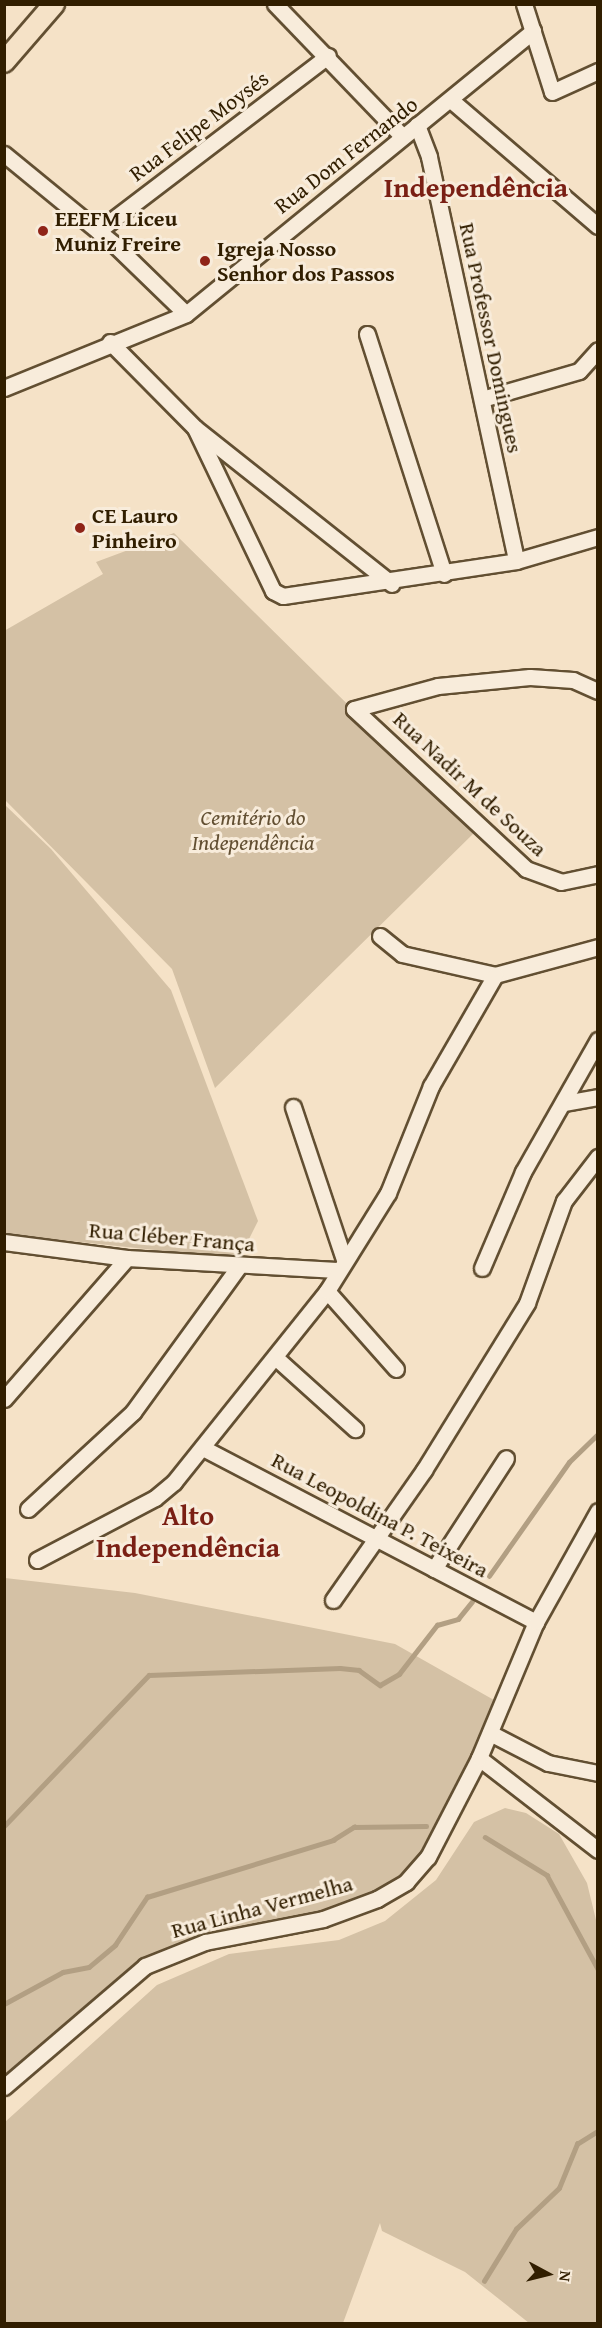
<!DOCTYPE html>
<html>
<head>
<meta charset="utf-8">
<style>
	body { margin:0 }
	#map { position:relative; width:602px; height:2328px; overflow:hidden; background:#f5e2c7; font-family:"Gentium Book Plus",serif }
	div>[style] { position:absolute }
	.green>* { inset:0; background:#d4c1a5 }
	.stream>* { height:4.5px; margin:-2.25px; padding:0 2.25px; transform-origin:2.25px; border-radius:2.25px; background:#b29f83 }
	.roads { filter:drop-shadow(2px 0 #624f32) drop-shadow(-2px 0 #624f32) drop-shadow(0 2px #624f32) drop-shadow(0 -2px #624f32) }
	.minor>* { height:15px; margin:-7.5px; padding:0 7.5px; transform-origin:7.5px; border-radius:7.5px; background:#f8ecdb }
	.major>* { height:20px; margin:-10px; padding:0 10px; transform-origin:10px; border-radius:10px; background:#f5e2c7 }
	.dots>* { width:16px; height:16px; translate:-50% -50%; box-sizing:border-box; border:3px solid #f8ecdb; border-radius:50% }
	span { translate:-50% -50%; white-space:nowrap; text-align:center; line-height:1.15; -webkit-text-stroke:6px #f8ecdb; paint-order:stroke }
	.street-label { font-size:22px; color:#311e00 }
	.poi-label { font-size:22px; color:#311e00; font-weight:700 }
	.left { translate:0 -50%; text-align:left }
	.park-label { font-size:22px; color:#624f32; font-style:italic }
	.district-label { font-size:28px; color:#7a1f14; font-weight:700 }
	.frame { position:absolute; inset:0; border:6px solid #311e00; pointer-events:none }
	.north { position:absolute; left:518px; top:2244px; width:60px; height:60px; -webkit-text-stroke:4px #f8ecdb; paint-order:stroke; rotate:97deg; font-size:16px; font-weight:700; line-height:24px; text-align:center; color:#311e00 }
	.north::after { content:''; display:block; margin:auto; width:21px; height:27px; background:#311e00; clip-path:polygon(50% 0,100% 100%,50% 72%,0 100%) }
</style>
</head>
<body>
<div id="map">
	<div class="green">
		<i style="clip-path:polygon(174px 533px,476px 831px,215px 1088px,172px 969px,5px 800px,4px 631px,103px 574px,96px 562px)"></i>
		<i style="clip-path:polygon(4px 804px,51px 849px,171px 990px,258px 1221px,239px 1259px,5px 1234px)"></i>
		<i style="clip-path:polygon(5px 1578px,135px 1593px,395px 1644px,501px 1704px,433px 1842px,391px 1888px,319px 1918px,224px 1929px,183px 1943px,5px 2087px)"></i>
		<i style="clip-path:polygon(505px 1808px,526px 1813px,559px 1834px,587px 1883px,597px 1924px,597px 2323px,529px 2323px,465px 2272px,382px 2231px,380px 2223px,343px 2323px,5px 2323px,5px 2122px,157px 1985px,229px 1954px,339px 1940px,385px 1921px,436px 1880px,474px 1822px)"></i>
	</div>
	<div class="stream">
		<i style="left:489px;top:1576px;width:139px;rotate:-54.9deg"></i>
		<i style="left:569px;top:1462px;width:40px;rotate:-44deg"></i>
		<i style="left:4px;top:1826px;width:209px;rotate:-46.2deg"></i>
		<i style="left:149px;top:1675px;width:191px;rotate:-2.1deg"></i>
		<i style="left:340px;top:1668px;width:19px;rotate:6deg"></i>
		<i style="left:359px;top:1670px;width:26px;rotate:36deg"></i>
		<i style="left:380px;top:1685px;width:22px;rotate:-30deg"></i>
		<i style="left:399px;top:1674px;width:62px;rotate:-52.2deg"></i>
		<i style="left:437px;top:1625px;width:22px;rotate:-16deg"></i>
		<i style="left:458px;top:1619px;width:22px;rotate:-51deg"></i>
		<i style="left:485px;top:1837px;width:73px;rotate:31.5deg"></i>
		<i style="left:547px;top:1875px;width:107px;rotate:61.5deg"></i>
		<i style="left:4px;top:2004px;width:67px;rotate:-28.5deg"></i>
		<i style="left:63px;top:1972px;width:26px;rotate:-11deg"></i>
		<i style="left:89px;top:1967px;width:34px;rotate:-40deg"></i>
		<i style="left:115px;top:1945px;width:58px;rotate:-56.3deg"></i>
		<i style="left:147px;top:1897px;width:195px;rotate:-17deg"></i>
		<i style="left:333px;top:1840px;width:25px;rotate:-32deg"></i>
		<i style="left:354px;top:1827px;width:72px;rotate:-0.8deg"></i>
		<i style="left:484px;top:2281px;width:61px;rotate:-58.4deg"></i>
		<i style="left:516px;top:2229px;width:59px;rotate:-43.6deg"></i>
		<i style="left:559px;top:2188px;width:48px;rotate:-67.8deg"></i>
		<i style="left:577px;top:2144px;width:25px;rotate:-32deg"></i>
	</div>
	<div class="roads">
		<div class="minor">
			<i style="left:275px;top:4px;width:183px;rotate:46.1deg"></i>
			<i style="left:524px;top:4px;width:92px;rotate:72.3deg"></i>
			<i style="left:552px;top:92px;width:51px;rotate:-24.5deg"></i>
			<i style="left:452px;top:101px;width:192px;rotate:40.6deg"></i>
			<i style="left:417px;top:125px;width:34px;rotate:69deg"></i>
			<i style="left:429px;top:157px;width:413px;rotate:77.8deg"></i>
			<i style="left:4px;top:154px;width:142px;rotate:39.3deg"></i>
			<i style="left:114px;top:244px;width:100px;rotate:44.2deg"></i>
			<i style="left:98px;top:231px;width:289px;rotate:-37.3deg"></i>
			<i style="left:367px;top:334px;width:252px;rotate:72.2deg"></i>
			<i style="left:110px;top:342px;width:121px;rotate:45.3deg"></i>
			<i style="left:195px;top:428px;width:251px;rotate:38.4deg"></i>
			<i style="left:4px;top:388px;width:196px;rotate:-22.1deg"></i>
			<i style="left:186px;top:314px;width:448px;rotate:-39.2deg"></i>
			<i style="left:482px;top:399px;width:101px;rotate:-16.1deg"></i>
			<i style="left:579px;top:371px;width:28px;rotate:-48deg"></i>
			<i style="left:195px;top:428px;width:181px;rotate:64.4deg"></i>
			<i style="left:273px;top:591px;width:11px;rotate:27deg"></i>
			<i style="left:283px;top:596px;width:236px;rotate:-8.5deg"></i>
			<i style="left:516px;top:561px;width:85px;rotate:-16.3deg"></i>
			<i style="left:354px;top:709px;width:235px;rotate:42.9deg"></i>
			<i style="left:526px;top:869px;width:37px;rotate:20deg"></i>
			<i style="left:561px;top:882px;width:38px;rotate:-12deg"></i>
			<i style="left:354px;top:709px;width:87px;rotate:-15.3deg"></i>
			<i style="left:438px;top:686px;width:92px;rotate:-5.6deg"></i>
			<i style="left:530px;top:677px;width:43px;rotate:4deg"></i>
			<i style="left:573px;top:680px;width:27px;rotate:24deg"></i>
			<i style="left:380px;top:936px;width:28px;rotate:39deg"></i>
			<i style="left:402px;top:954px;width:95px;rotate:12.7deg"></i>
			<i style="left:495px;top:975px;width:107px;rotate:-15.2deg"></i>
			<i style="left:564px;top:1103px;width:35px;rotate:-10deg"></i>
			<i style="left:293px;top:1107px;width:160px;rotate:71.5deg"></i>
			<i style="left:4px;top:1242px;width:124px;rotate:7.4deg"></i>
			<i style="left:127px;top:1258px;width:210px;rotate:3.3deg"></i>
			<i style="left:482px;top:1268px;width:104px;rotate:-66.9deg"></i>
			<i style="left:523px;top:1172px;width:152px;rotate:-60.4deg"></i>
			<i style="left:327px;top:1291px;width:104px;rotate:48.5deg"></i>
			<i style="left:275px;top:1357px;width:108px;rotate:42deg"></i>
			<i style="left:4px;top:1399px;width:187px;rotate:-48.9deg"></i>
			<i style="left:203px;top:1448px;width:376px;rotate:27.6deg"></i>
			<i style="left:28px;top:1509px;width:143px;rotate:-42.7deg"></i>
			<i style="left:133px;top:1412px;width:180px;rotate:-54deg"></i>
			<i style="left:37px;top:1560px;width:133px;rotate:-27.7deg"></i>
			<i style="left:155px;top:1498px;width:25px;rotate:-40deg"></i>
			<i style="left:174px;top:1482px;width:245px;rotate:-51.3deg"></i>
			<i style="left:327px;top:1291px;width:115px;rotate:-58.1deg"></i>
			<i style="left:388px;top:1193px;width:115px;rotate:-68.1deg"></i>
			<i style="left:431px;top:1086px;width:128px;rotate:-60deg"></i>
			<i style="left:434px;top:1569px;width:132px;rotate:-57deg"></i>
			<i style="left:333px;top:1600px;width:159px;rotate:-55deg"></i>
			<i style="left:424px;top:1470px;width:196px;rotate:-58.3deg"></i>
			<i style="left:527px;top:1303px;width:109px;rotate:-70.1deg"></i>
			<i style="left:564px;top:1201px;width:56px;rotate:-52.3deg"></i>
			<i style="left:490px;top:1733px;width:65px;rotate:27.3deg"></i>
			<i style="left:548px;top:1763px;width:51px;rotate:11.3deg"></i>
			<i style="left:479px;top:1758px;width:150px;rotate:37.7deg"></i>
			<i style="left:4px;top:2087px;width:186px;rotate:-40.6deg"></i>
			<i style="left:145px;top:1966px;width:65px;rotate:-21.8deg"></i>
			<i style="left:205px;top:1942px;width:120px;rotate:-11deg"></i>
			<i style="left:323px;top:1919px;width:58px;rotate:-20.3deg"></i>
			<i style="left:377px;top:1899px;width:34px;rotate:-30deg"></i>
			<i style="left:406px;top:1882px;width:33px;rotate:-49deg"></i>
			<i style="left:428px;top:1857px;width:111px;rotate:-62.7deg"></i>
			<i style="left:479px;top:1758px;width:147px;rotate:-67.3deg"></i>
			<i style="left:536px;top:1622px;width:127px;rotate:-60.8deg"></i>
		</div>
		<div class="major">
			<i style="left:4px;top:62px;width:77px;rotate:-49.2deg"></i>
		</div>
	</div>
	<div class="dots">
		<i style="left:43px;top:231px;background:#8f2418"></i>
		<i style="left:205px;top:261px;background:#8f2418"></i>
		<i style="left:80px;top:528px;background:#8f2418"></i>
	</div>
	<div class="street-label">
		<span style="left:199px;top:126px;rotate:-37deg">Rua Felipe Moysés</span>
		<span style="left:346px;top:155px;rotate:-38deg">Rua Dom Fernando</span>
		<span style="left:491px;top:338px;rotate:78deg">Rua Professor Domingues</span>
		<span style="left:470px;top:784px;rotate:43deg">Rua Nadir M de Souza</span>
		<span style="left:172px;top:1237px;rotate:5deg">Rua Cléber França</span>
		<span style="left:380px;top:1515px;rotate:28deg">Rua Leopoldina P. Teixeira</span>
		<span style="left:262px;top:1907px;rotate:-15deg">Rua Linha Vermelha</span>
	</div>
	<div class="poi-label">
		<span class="left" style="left:55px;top:231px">EEEFM Liceu<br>Muniz Freire</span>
		<span class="left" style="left:217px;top:261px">Igreja Nosso<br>Senhor dos Passos</span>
		<span class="left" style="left:92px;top:528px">CE Lauro<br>Pinheiro</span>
	</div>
	<div class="park-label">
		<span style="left:253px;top:830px">Cemitério do<br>Independência</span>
	</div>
	<div class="district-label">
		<span style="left:476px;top:187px">Independência</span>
		<span style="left:188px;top:1531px">Alto<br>Independência</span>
	</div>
	<div class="frame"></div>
	<div class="north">N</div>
</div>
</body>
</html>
